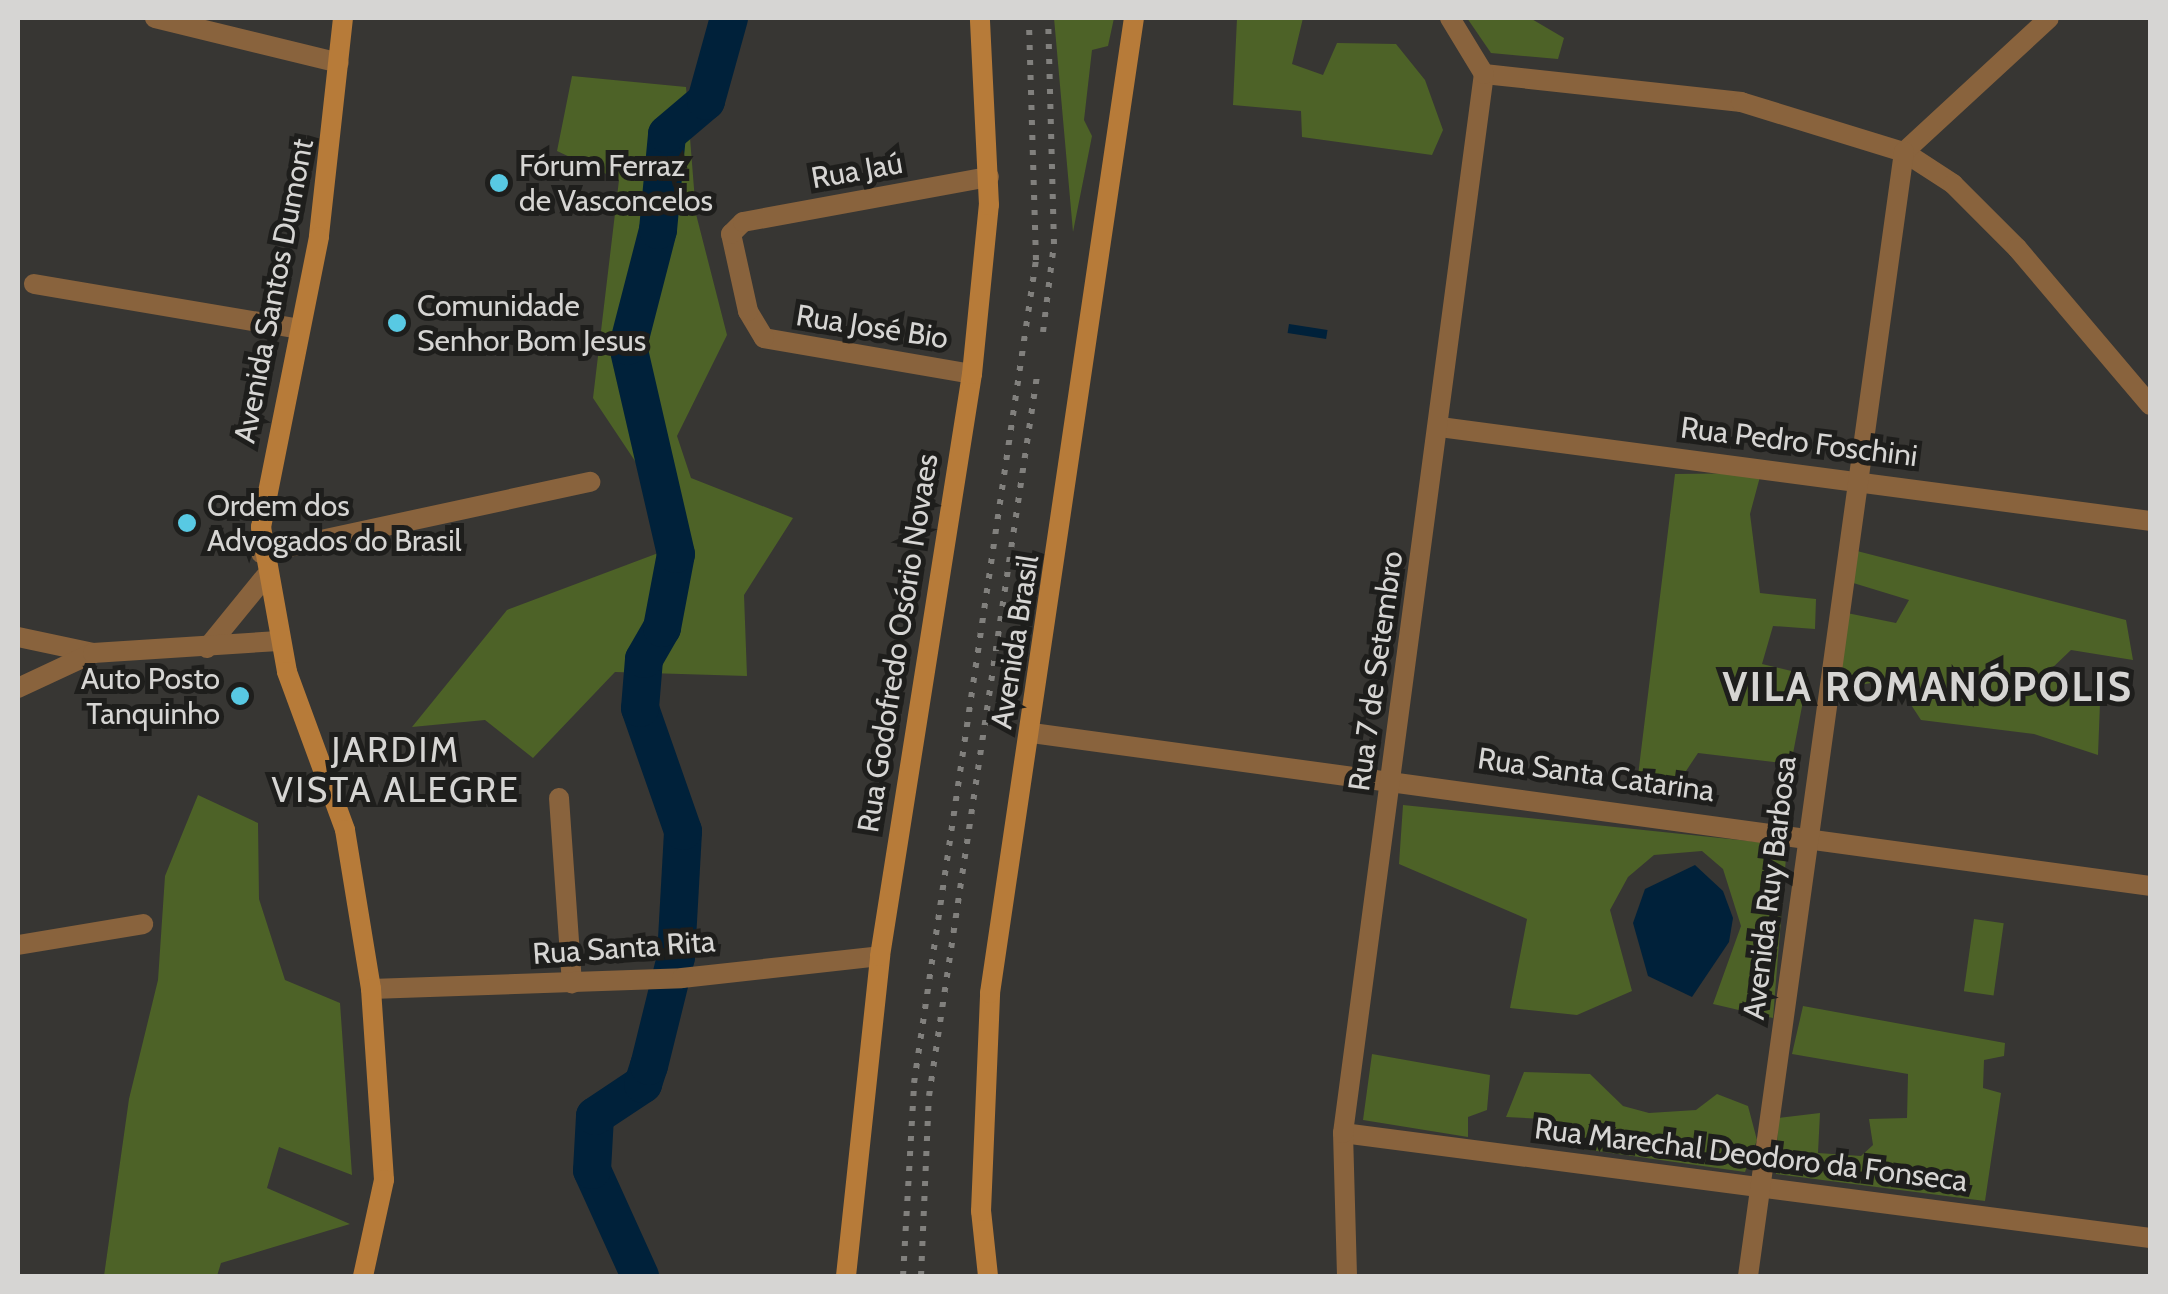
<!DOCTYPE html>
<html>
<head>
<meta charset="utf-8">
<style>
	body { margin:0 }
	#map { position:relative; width:2168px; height:1294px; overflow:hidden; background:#373633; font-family:Cabin,sans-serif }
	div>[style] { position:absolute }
	.green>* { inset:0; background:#4d6227; transform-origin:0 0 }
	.water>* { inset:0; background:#00213a; transform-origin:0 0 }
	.river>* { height:38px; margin:-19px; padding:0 19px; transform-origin:19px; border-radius:19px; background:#00213a }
	.street>* { height:20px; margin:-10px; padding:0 10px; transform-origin:10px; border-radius:10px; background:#89633d }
	.secondary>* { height:20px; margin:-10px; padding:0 10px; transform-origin:10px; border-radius:10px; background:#b77b39 }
	.rail>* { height:6px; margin-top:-3px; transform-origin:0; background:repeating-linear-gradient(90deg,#81807d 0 5px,transparent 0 15px) }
	.dots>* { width:28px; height:28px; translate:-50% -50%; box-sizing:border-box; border:5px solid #1e1e1c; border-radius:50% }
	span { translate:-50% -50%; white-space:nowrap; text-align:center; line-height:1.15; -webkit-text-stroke:10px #1e1e1c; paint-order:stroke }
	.poi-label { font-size:30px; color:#d6d5d3 }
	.left { translate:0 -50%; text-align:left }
	.right { translate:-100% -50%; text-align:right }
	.street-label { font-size:30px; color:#d6d5d3 }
	.quarter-label { font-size:35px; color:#d6d5d3; letter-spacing:2.5px }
	.district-label { font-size:40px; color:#d6d5d3; font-weight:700; letter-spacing:2.5px }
	.frame { position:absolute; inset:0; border:20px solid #d6d5d3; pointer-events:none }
</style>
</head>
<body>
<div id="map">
	<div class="green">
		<i style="clip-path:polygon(1054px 18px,1114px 18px,1108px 46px,1092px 50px,1084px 120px,1092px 136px,1073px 232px)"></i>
		<i style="clip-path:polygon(1237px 18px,1303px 18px,1292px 64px,1323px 75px,1337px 43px,1396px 44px,1425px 80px,1443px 130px,1432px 155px,1302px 137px,1301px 111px,1233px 105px)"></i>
		<i style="clip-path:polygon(1467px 18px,1530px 18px,1564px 38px,1558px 59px,1491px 53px)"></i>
		<i style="clip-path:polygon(572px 76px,686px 87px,696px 214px,727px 335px,677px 436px,691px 478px,793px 518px,744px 595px,747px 676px,615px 672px,533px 758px,485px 720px,412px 727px,507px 610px,661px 552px,641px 470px,593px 398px,619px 180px,557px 151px)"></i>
		<i style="clip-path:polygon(1761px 473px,1750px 514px,1760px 593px,1816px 599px,1815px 629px,1773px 626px,1762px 664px,1808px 675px,1791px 764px,1698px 753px,1668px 798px,1636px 792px,1675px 474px)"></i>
		<i style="clip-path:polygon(1857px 551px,2126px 620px,2133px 660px,2071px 650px,2049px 671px,2100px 703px,2098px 755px,2034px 734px,1921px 720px,1894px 679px,1837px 689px,1847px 613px,1896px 623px,1909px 600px,1850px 582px)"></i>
		<i style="clip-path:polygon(198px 795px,258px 823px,259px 899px,285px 980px,340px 1003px,352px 1175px,279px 1147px,267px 1188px,350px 1224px,221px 1263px,217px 1276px,104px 1276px,129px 1099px,158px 980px,165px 876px)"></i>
		<i style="clip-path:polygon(1403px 805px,1787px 845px,1773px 1018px,1713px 1004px,1741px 926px,1723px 869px,1702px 851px,1654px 855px,1628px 877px,1610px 910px,1632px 991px,1577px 1015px,1510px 1008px,1527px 919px,1399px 864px)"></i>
		<i style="left:1974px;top:919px;width:30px;height:73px;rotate:8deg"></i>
		<i style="clip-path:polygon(1803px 1006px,2005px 1043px,2004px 1056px,1984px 1060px,1983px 1088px,2001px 1093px,1985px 1201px,1776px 1174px,1778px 1118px,1820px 1113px,1818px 1153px,1861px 1156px,1873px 1145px,1869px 1119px,1907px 1118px,1908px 1074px,1792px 1054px)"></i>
		<i style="clip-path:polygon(1372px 1054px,1490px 1075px,1487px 1110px,1468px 1117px,1468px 1137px,1363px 1120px)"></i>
		<i style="clip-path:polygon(1524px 1072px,1590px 1074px,1623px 1106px,1649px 1113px,1696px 1110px,1717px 1094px,1748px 1106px,1757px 1140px,1745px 1172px,1555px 1145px,1544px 1119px,1506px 1117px)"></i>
	</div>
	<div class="water">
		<i style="left:1289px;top:324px;width:39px;height:9px;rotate:9deg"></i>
		<i style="clip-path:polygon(1695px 865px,1723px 891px,1733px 918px,1729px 942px,1692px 997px,1648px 976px,1633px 923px,1645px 889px)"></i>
	</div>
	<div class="river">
		<i style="left:640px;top:1276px;width:116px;rotate:-114.4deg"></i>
		<i style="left:592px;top:1170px;width:54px;rotate:-86.8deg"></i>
		<i style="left:595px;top:1116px;width:58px;rotate:-33.7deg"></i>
		<i style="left:643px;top:1084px;width:19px;rotate:-72deg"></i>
		<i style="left:649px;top:1066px;width:112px;rotate:-76.1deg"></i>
		<i style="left:676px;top:957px;width:126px;rotate:-86.8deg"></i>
		<i style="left:683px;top:831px;width:130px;rotate:-109.3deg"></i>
		<i style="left:640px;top:708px;width:49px;rotate:-85.3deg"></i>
		<i style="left:644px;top:659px;width:36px;rotate:-60deg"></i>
		<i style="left:662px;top:628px;width:75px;rotate:-79.3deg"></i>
		<i style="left:676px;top:554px;width:213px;rotate:-103deg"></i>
		<i style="left:628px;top:346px;width:120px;rotate:-75.5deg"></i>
		<i style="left:658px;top:230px;width:96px;rotate:-84.6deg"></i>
		<i style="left:667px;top:134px;width:51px;rotate:-40.2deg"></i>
		<i style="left:706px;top:101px;width:86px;rotate:-74.5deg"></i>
	</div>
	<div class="street">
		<i style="left:155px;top:18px;width:189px;rotate:13.7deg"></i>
		<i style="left:1484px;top:74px;width:259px;rotate:6.2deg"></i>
		<i style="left:1741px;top:102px;width:170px;rotate:17.1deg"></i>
		<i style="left:1904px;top:152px;width:59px;rotate:33.1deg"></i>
		<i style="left:1953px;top:184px;width:91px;rotate:45deg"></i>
		<i style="left:2017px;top:248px;width:206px;rotate:49.7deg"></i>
		<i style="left:1904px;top:152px;width:197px;rotate:-42.7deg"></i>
		<i style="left:34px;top:284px;width:269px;rotate:9.6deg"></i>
		<i style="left:972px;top:374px;width:211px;rotate:-170.2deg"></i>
		<i style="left:764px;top:338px;width:31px;rotate:-121deg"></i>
		<i style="left:748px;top:311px;width:79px;rotate:-102.4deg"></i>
		<i style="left:731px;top:234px;width:17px;rotate:-45deg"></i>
		<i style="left:743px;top:222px;width:250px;rotate:-10.4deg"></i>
		<i style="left:1440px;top:427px;width:716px;rotate:7.54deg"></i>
		<i style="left:261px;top:553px;width:337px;rotate:-12.2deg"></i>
		<i style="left:18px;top:637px;width:77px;rotate:12deg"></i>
		<i style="left:207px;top:648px;width:92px;rotate:-50.8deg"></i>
		<i style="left:18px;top:688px;width:83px;rotate:-25deg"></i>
		<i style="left:93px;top:653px;width:186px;rotate:-3.7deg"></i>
		<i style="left:1032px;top:733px;width:1128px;rotate:7.79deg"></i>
		<i style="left:559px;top:798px;width:186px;rotate:86deg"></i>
		<i style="left:18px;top:945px;width:127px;rotate:-9.5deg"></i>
		<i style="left:371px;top:989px;width:311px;rotate:-2deg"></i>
		<i style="left:682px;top:978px;width:199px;rotate:-6.3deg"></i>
		<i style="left:1343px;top:1133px;width:814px;rotate:7.41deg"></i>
		<i style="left:1347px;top:1276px;width:143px;rotate:-91.6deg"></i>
		<i style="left:1343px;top:1133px;width:1068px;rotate:-82.42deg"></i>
		<i style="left:1484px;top:74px;width:66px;rotate:-121.3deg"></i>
		<i style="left:1748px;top:1276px;width:1135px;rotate:-82.1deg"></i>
	</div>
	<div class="secondary">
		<i style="left:343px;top:18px;width:220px;rotate:96.3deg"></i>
		<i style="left:319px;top:237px;width:296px;rotate:101.3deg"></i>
		<i style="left:261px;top:527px;width:147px;rotate:79.8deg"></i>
		<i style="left:287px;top:672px;width:168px;rotate:69.8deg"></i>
		<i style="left:345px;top:830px;width:161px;rotate:80.7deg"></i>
		<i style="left:371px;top:989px;width:191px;rotate:86.1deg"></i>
		<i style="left:384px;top:1180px;width:98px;rotate:102.3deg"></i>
		<i style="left:846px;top:1276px;width:322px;rotate:-83.9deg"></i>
		<i style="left:880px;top:956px;width:589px;rotate:-81.02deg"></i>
		<i style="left:972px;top:374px;width:170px;rotate:-84.3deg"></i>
		<i style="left:989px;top:205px;width:187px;rotate:-92.8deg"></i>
		<i style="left:988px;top:1276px;width:65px;rotate:-96.1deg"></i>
		<i style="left:981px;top:1211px;width:218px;rotate:-87.6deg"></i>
		<i style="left:990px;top:993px;width:986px;rotate:-81.6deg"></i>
	</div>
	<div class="rail">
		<i style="left:1043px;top:332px;width:89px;rotate:-82.9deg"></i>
		<i style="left:1054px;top:244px;width:226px;rotate:-91.5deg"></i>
		<i style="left:903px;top:1276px;width:193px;rotate:-86.7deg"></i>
		<i style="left:914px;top:1083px;width:832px;rotate:-81.57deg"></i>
		<i style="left:1036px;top:260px;width:242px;rotate:-91.7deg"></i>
		<i style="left:921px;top:1276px;width:180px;rotate:-87.5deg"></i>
		<i style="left:929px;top:1096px;width:728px;rotate:-81.47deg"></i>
	</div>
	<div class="dots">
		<i style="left:499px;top:183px;background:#58c9e3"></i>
		<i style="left:397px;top:323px;background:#58c9e3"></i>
		<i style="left:187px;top:523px;background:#58c9e3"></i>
		<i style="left:240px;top:696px;background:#58c9e3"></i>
	</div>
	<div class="poi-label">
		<span class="left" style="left:519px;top:183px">Fórum Ferraz<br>de Vasconcelos</span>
		<span class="left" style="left:417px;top:323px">Comunidade<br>Senhor Bom Jesus</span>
		<span class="left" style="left:207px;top:523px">Ordem dos<br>Advogados do Brasil</span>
		<span class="right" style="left:220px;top:696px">Auto Posto<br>Tanquinho</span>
	</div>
	<div class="street-label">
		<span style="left:857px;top:171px;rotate:-10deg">Rua Jaú</span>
		<span style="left:274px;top:291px;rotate:-79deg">Avenida Santos Dumont</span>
		<span style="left:872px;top:327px;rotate:9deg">Rua José Bio</span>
		<span style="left:1799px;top:442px;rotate:7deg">Rua Pedro Foschini</span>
		<span style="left:1015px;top:642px;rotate:-81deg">Avenida Brasil</span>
		<span style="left:898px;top:643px;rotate:-81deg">Rua Godofredo Osório Novaes</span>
		<span style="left:1376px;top:671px;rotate:-82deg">Rua 7 de Setembro</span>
		<span style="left:1596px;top:775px;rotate:8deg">Rua Santa Catarina</span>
		<span style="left:1770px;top:888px;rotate:-83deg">Avenida Ruy Barbosa</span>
		<span style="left:624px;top:948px;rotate:-4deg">Rua Santa Rita</span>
		<span style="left:1751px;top:1155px;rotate:7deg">Rua Marechal Deodoro da Fonseca</span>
	</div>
	<div class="quarter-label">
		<span style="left:396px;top:770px">JARDIM<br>VISTA ALEGRE</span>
	</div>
	<div class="district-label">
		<span style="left:1928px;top:687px">VILA ROMANÓPOLIS</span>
	</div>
	<div class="frame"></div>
</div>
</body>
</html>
